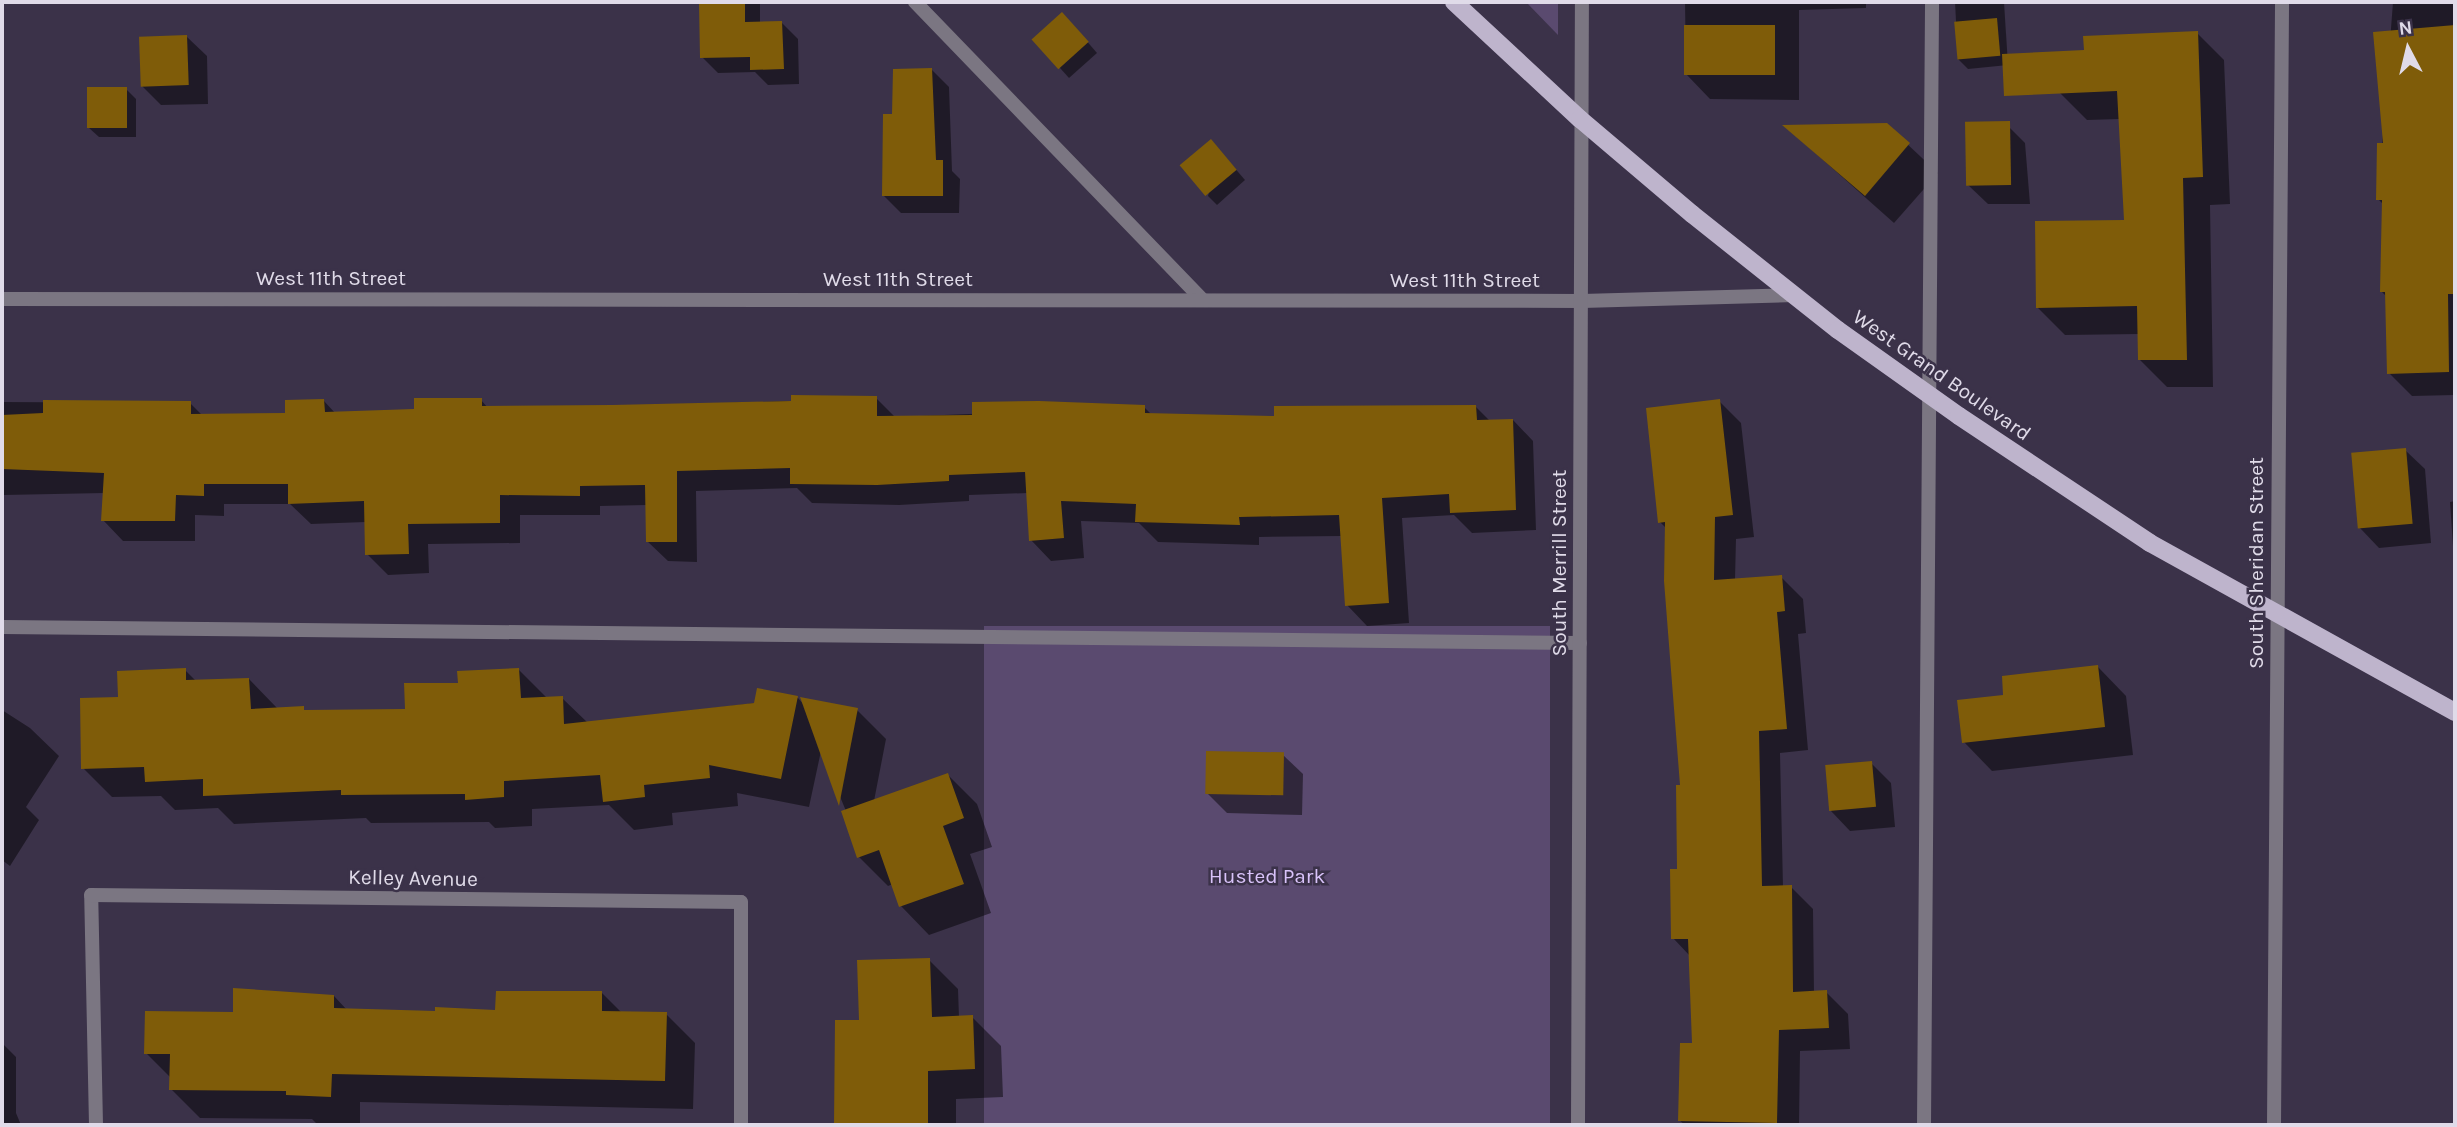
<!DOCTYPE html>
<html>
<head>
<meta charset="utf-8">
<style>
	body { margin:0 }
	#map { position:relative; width:2457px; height:1127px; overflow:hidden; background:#3b3249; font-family:Karla,sans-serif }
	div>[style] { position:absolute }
	.green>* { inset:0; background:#5a4a6f; transform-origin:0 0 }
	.shadow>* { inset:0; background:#0007 }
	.building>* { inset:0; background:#7f5c09; transform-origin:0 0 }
	.lane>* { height:14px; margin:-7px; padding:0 7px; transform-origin:7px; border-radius:7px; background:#7b7682 }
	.street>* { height:14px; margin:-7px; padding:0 7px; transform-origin:7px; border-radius:7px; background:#7b7682 }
	.primary>* { height:18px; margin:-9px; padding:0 9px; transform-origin:9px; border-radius:9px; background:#beb4cc }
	span { translate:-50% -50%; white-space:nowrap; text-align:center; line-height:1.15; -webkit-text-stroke:5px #3b3249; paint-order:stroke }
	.street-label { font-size:21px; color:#e0dbe9 }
	.park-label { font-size:21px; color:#d9c3fa }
	.frame { position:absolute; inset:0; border:4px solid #e0dbe9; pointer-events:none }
	.north { position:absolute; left:2373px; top:14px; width:70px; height:70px; -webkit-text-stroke:5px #3b3249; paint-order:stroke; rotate:353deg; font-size:19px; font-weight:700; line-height:28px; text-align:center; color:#e0dbe9 }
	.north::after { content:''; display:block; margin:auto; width:24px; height:32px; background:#e0dbe9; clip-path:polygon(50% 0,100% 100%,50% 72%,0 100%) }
</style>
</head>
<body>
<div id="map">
	<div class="green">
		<i style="clip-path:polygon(1526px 2px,1558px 2px,1558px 35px)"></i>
		<i style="left:984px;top:626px;width:566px;height:499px"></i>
	</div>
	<div class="shadow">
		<i style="clip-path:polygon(700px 2px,760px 2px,760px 24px,782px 23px,798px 39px,799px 84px,768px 85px,755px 72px,718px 73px,702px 57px)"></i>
		<i style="clip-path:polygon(1685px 2px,1866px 2px,1866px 8px,1799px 10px,1799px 100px,1710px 99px,1686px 74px)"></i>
		<i style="clip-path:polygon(1955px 2px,2004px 2px,2008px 65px,1968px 69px,1958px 59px)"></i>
		<i style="clip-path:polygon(2393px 2px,2455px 2px,2455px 395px,2412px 396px,2389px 373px,2387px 297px,2381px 291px,2384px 205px,2378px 199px)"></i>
		<i style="clip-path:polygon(1072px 24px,1097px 53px,1069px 78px,1034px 39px)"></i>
		<i style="clip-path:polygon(2197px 33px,2224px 60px,2230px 204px,2210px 205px,2213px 387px,2167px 387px,2140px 360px,2140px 334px,2065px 335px,2037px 307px,2126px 221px,2120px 119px,2087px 120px,2060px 93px,2086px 52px)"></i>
		<i style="clip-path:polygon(187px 37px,207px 56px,208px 104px,161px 105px,141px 85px)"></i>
		<i style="clip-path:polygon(932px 70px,949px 87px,952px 171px,960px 179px,959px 213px,901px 213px,884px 196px,894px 116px)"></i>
		<i style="clip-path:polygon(126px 89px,136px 99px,136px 137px,99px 137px,89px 128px)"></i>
		<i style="clip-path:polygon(2005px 123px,2025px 143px,2030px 204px,1988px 204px,1968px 185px)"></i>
		<i style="clip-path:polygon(1887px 125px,1938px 173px,1894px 223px,1786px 127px)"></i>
		<i style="clip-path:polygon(1220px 151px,1245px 180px,1217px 205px,1208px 196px)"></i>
		<i style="clip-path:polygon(876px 398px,895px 417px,1144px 407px,1152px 415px,1276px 418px,1476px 407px,1490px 421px,1513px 420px,1533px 441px,1536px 530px,1472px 533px,1454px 515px,1402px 518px,1409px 623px,1367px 626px,1347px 605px,1342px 536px,1259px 537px,1259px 545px,1158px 542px,1139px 523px,1081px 521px,1084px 558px,1051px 561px,1031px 540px,1028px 493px,969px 495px,969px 501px,899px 505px,812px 503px,797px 488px,696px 491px,697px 562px,668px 561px,647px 541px,647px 505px,600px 506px,600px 515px,520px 515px,520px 543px,428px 544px,429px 573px,388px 575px,367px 554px,366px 522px,311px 524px,290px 504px,224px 504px,224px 516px,195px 515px,195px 541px,123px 541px,103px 520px,105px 493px,4px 495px,2px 590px,2px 402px,190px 403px,202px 415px,287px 414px,324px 401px,336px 414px,416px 411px,481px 400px,488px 408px,612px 407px)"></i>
		<i style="clip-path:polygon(1719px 401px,1741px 423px,1754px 537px,1736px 539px,1735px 580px,1781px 577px,1803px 599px,1806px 633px,1798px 634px,1808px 750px,1780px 753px,1783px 887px,1791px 887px,1813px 909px,1814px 993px,1826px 992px,1848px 1014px,1850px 1049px,1800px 1051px,1799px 1125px,1685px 1125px,1679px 1120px,1694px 1044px,1690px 956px,1673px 938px,1682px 787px,1667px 529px,1660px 522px)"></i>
		<i style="clip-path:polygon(2405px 450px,2425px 469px,2431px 543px,2379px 548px,2360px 528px)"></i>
		<i style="clip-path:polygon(2455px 501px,2455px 575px,2450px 502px)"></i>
		<i style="clip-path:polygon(2098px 667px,2126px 696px,2133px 755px,1992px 771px,1964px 742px,2005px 696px)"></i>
		<i style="clip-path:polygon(185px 670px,197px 682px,249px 679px,277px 708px,307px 712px,406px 710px,460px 684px,519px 670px,548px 699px,562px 698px,588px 723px,798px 698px,805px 706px,857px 710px,886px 739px,874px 801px,948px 775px,977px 804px,992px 847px,970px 854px,991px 913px,929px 935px,901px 906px,893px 884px,888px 886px,859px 857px,846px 811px,821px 751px,809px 807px,737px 793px,738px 806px,672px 813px,673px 825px,634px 830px,609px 805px,532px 809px,532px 826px,495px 828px,489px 822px,371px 823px,366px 818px,234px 824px,218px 808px,175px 810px,161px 796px,112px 797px,83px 768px,119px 698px)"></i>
		<i style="clip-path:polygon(2px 710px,30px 728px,59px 756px,26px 807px,39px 820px,10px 866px,2px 860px)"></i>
		<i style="clip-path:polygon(1283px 755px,1303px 774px,1302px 815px,1227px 813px,1207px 793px)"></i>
		<i style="clip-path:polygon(1871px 763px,1891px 783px,1895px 827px,1850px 831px,1831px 811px)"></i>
		<i style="clip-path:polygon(929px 960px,958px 989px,959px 1017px,972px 1017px,1001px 1046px,1003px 1097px,956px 1099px,956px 1125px,877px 1125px,861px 1022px)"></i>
		<i style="clip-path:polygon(602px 993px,622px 1013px,666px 1014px,695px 1043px,693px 1109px,360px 1102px,360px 1125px,317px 1124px,312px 1119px,200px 1118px,171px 1089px,171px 1078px,146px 1053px,234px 1014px,334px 996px,347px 1010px,437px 1013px,497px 1011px)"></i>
		<i style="clip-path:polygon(2px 1043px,16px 1057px,16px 1113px,21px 1125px,2px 1125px)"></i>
	</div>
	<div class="building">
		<i style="clip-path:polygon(699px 2px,745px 2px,745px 22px,782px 21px,784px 69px,750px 70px,750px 57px,700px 58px)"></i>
		<i style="left:1062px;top:12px;width:40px;height:41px;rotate:48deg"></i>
		<i style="left:1997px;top:18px;width:38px;height:43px;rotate:85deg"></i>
		<i style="left:1684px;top:25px;width:91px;height:50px"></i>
		<i style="clip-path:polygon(2455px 25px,2455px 294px,2448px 294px,2449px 372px,2387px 374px,2385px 292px,2380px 292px,2382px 200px,2376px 200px,2377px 143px,2383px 143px,2373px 32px)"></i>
		<i style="clip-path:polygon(2198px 31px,2203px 177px,2183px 178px,2187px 360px,2138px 360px,2137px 306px,2036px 308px,2035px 221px,2124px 220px,2117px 91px,2004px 96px,2002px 54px,2084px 50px,2083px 36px)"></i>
		<i style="left:187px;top:35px;width:50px;height:48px;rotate:88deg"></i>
		<i style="clip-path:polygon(932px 68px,936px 160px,943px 160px,943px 196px,882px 196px,883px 114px,892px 114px,893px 69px)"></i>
		<i style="left:87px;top:87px;width:40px;height:41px"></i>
		<i style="left:2010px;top:121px;width:64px;height:45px;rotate:89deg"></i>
		<i style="clip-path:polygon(1887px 123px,1910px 143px,1865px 196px,1782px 125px)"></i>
		<i style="left:1211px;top:139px;width:40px;height:41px;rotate:50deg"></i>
		<i style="clip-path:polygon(791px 395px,877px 396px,877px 416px,972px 415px,972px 402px,1039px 401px,1145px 405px,1145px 413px,1274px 416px,1274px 406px,1476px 405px,1477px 420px,1513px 419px,1516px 510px,1450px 513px,1449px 494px,1382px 498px,1389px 603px,1345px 606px,1339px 515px,1239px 517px,1240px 525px,1135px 522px,1136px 504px,1061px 501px,1064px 538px,1029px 541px,1025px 472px,949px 475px,949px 481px,877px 485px,790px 484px,790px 468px,677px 471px,677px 542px,646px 542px,645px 485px,580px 486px,580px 496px,500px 495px,500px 523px,408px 524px,409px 554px,365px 555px,364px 501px,288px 504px,288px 484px,204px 484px,204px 496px,176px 495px,175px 521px,101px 521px,104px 473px,2px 469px,2px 415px,43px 413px,43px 400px,191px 401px,191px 414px,285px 413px,285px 400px,324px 399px,325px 412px,414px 409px,414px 398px,482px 398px,482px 406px,612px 405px,791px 401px)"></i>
		<i style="clip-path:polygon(1720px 399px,1733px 515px,1715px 517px,1714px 580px,1782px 575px,1785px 611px,1777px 612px,1787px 729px,1759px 731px,1762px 886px,1792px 885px,1793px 992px,1827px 990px,1829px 1028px,1779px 1030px,1777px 1123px,1678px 1121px,1680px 1043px,1692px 1043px,1688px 939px,1671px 939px,1670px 869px,1677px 869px,1676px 785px,1680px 785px,1664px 581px,1665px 522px,1658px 523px,1646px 408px)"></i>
		<i style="left:2406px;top:448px;width:76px;height:55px;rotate:85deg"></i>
		<i style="clip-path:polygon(2098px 665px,2105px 727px,1962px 743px,1957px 700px,2003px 695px,2002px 676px)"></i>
		<i style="clip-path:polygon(186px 668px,186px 680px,249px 678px,251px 709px,304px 706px,304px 710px,405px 709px,404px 683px,458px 683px,457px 671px,519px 668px,521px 698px,563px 696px,564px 724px,754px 703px,757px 688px,798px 696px,781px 779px,709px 765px,710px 778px,644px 785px,645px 797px,603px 802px,600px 775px,504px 781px,504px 797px,465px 800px,465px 794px,341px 795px,341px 790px,203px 796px,203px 779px,145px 782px,144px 767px,81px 769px,80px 698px,118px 697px,117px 671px)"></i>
		<i style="clip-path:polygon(800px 697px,858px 708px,839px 806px)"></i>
		<i style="left:1206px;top:751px;width:78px;height:43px;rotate:1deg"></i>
		<i style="left:1872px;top:761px;width:46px;height:47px;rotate:85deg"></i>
		<i style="clip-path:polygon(948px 773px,964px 818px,943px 826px,964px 884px,899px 907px,879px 850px,857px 858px,841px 811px)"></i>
		<i style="clip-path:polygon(930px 958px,932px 1017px,973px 1015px,975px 1069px,928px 1071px,928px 1125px,834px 1125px,835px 1020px,859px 1020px,857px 960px)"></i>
		<i style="clip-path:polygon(233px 988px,334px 995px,334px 1008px,435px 1011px,435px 1007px,495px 1010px,496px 991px,602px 991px,602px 1011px,667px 1012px,665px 1081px,332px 1074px,331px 1097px,286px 1095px,286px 1091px,169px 1090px,170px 1054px,144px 1054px,145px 1011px,233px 1012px)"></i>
	</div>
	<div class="lane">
		<i style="left:915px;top:2px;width:414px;rotate:46deg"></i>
		<i style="left:2px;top:627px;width:1578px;rotate:0.58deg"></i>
		<i style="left:1924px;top:1125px;width:1123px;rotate:-89.59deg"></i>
	</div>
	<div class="street">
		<i style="left:2px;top:299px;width:1580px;rotate:0.07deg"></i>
		<i style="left:1582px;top:301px;width:212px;rotate:-1.6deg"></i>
		<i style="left:96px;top:1125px;width:230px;rotate:-91.2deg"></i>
		<i style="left:91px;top:895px;width:650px;rotate:0.62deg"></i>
		<i style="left:741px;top:902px;width:223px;rotate:90deg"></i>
		<i style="left:1578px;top:1125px;width:1123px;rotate:-89.8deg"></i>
		<i style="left:2274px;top:1125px;width:1123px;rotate:-89.59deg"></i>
	</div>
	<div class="primary">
		<i style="left:1454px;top:2px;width:172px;rotate:42.9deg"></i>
		<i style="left:1580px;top:119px;width:147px;rotate:40.3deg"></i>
		<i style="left:1692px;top:214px;width:186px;rotate:38.5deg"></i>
		<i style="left:1838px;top:330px;width:148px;rotate:35.4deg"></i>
		<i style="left:1959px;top:416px;width:229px;rotate:33.6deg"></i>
		<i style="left:2150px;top:543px;width:349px;rotate:29deg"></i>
	</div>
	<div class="street-label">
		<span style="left:331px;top:278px">West 11th Street</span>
		<span style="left:898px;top:279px">West 11th Street</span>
		<span style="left:1465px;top:280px">West 11th Street</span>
		<span style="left:1942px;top:375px;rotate:35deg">West Grand Boulevard</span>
		<span style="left:1559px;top:563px;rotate:-90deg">South Merrill Street</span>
		<span style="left:2256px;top:563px;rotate:-90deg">South Sheridan Street</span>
		<span style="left:413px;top:878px;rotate:1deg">Kelley Avenue</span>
	</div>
	<div class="park-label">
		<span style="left:1267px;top:876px">Husted Park</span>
	</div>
	<div class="frame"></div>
	<div class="north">N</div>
</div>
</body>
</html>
